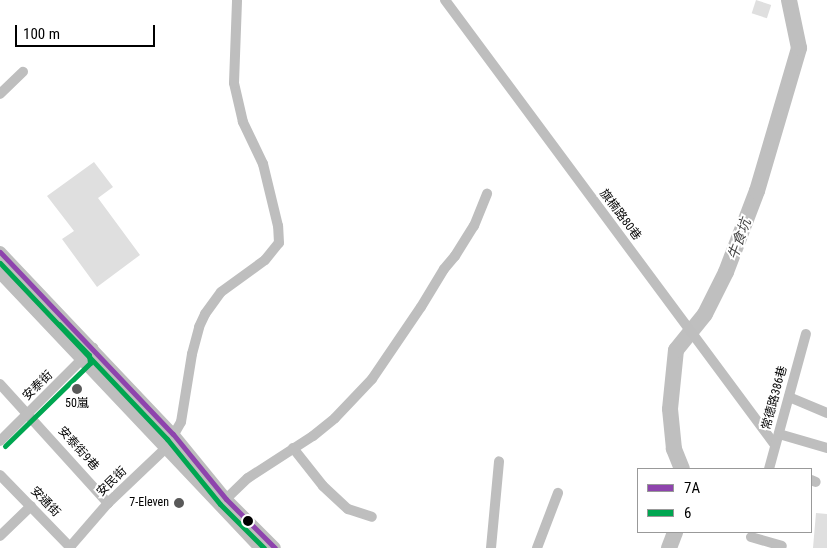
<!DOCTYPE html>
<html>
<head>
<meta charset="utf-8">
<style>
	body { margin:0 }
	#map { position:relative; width:827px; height:548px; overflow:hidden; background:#fff; font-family:"Roboto Condensed","Noto Sans TC",sans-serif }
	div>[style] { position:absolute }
	.river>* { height:16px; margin:-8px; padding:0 8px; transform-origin:8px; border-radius:8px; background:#bfbfbf }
	.building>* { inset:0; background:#dfdfdf; transform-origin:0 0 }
	.minor>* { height:10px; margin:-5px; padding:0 5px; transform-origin:5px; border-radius:5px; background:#bebebe }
	.major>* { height:12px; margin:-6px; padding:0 6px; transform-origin:6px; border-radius:6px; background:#bebebe }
	.bus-1>* { height:5px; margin:-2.5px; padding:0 2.5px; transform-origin:2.5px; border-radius:2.5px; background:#8e44ad }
	.bus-2>* { height:5px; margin:-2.5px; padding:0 2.5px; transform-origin:2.5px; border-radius:2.5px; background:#00a651 }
	.dots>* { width:14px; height:14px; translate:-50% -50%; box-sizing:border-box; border:2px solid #fff; border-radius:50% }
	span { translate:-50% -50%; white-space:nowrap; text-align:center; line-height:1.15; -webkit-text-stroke:4px #fff; paint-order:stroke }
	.street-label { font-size:12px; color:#000 }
	.poi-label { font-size:12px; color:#000 }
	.right { translate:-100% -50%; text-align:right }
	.water-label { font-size:14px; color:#444; font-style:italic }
	.legend { position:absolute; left:637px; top:468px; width:175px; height:65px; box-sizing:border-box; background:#fff; border:1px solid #999; margin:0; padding:6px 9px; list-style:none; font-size:15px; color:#000 }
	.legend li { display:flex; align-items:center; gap:10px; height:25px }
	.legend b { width:25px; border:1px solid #999 }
	.scale { position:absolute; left:15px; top:25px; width:140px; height:22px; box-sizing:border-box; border:2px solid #000; border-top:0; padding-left:6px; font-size:15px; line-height:18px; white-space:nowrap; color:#000; -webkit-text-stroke:4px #fff; paint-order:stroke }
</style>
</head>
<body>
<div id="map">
	<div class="river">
		<i style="left:682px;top:469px;width:22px;rotate:-112deg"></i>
		<i style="left:674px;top:449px;width:40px;rotate:-95.7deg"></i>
		<i style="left:670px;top:409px;width:59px;rotate:-84.2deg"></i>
		<i style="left:676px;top:350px;width:46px;rotate:-51.1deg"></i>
		<i style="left:705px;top:314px;width:47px;rotate:-63.4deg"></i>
		<i style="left:726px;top:272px;width:87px;rotate:-69.1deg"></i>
		<i style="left:757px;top:191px;width:149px;rotate:-73.6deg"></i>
		<i style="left:799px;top:48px;width:49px;rotate:-101.8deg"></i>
		<i style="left:669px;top:548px;width:17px;rotate:-69deg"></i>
	</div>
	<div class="building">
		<i style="left:756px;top:0;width:16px;height:14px;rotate:18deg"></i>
		<i style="clip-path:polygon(94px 162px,113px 187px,98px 198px,140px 255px,97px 287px,62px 239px,74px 231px,47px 196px)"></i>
		<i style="clip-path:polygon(816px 513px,827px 514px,827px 548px,813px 548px)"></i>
	</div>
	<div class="minor">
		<i style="left:445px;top:0;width:554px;rotate:53.44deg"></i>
		<i style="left:0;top:94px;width:32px;rotate:-44deg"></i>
		<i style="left:0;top:384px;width:161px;rotate:47.8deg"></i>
		<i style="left:789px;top:397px;width:41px;rotate:22.8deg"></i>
		<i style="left:779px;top:434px;width:50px;rotate:16.3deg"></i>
		<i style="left:0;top:441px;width:132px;rotate:-45deg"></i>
		<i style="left:293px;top:448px;width:48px;rotate:51.7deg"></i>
		<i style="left:323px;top:486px;width:34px;rotate:43deg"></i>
		<i style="left:348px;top:509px;width:25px;rotate:18deg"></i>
		<i style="left:769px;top:469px;width:140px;rotate:-74.7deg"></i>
		<i style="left:0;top:475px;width:102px;rotate:45.8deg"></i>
		<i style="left:811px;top:480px;width:5px;rotate:22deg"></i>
		<i style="left:226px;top:499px;width:30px;rotate:-44deg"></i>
		<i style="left:248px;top:478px;width:77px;rotate:-32.9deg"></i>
		<i style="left:313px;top:436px;width:28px;rotate:-39deg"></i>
		<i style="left:335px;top:418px;width:54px;rotate:-46.5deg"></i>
		<i style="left:372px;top:379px;width:87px;rotate:-55.8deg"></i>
		<i style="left:421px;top:307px;width:44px;rotate:-58.8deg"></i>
		<i style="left:444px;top:269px;width:17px;rotate:-50deg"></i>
		<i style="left:455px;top:256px;width:36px;rotate:-58deg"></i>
		<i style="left:474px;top:226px;width:35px;rotate:-68deg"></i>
		<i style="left:0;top:536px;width:43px;rotate:-44.1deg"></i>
		<i style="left:751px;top:537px;width:32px;rotate:16deg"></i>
		<i style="left:69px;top:548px;width:60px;rotate:-49.1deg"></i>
		<i style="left:108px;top:503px;width:80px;rotate:-43.5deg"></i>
		<i style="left:166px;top:448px;width:30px;rotate:-60deg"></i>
		<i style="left:181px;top:422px;width:69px;rotate:-80.8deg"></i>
		<i style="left:192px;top:354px;width:28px;rotate:-75deg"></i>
		<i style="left:199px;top:327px;width:14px;rotate:-65deg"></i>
		<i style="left:205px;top:314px;width:27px;rotate:-54deg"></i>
		<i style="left:221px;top:292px;width:54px;rotate:-36deg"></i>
		<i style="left:265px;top:260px;width:22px;rotate:-51deg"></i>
		<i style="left:279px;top:243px;width:17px;rotate:-93deg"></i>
		<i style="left:278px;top:226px;width:64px;rotate:-103.6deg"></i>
		<i style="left:263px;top:164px;width:47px;rotate:-115.5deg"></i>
		<i style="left:243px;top:122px;width:40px;rotate:-103deg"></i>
		<i style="left:234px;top:83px;width:83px;rotate:-87.9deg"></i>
		<i style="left:491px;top:548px;width:87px;rotate:-84.7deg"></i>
		<i style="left:537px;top:548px;width:59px;rotate:-69.1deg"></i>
	</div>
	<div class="major">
		<i style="left:0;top:252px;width:251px;rotate:46.5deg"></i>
		<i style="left:173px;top:434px;width:84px;rotate:50.8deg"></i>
		<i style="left:226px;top:499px;width:69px;rotate:45deg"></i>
		<i style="left:0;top:273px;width:378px;rotate:46.6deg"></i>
	</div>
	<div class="bus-1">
		<i style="left:0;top:252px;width:251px;rotate:46.5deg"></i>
		<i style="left:173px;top:434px;width:84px;rotate:50.8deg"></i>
		<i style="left:226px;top:499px;width:69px;rotate:45deg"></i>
	</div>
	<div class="bus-2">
		<i style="left:0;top:263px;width:243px;rotate:46.5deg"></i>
		<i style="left:167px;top:439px;width:84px;rotate:50.8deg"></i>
		<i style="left:220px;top:504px;width:62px;rotate:45deg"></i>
		<i style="left:5px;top:446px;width:119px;rotate:-44.3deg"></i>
		<i style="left:90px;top:363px;width:8px;rotate:-97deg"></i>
		<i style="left:89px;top:355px;width:43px;rotate:-134.1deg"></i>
	</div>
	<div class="dots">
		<i style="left:77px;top:389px;background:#595959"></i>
		<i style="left:179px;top:503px;background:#595959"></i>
		<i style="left:248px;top:521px;background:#000"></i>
	</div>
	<div class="street-label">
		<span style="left:620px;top:215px;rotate:53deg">旗楠路80巷</span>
		<span style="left:38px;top:386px;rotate:-44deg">安泰街</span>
		<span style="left:775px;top:398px;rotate:-75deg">常德路386巷</span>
		<span style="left:78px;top:449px;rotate:48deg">安泰街9巷</span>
		<span style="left:112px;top:482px;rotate:-44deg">安民街</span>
		<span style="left:45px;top:502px;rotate:46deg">安通街</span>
	</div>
	<div class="poi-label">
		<span style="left:77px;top:404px">50嵐</span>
		<span class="right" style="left:169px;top:503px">7-Eleven</span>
	</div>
	<div class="water-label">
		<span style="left:739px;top:239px;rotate:-70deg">牛食坑</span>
	</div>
	<ul class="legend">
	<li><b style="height:6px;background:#8e44ad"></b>7A</li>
	<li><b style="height:6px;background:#00a651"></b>6</li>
	</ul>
	<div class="scale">100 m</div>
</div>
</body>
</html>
